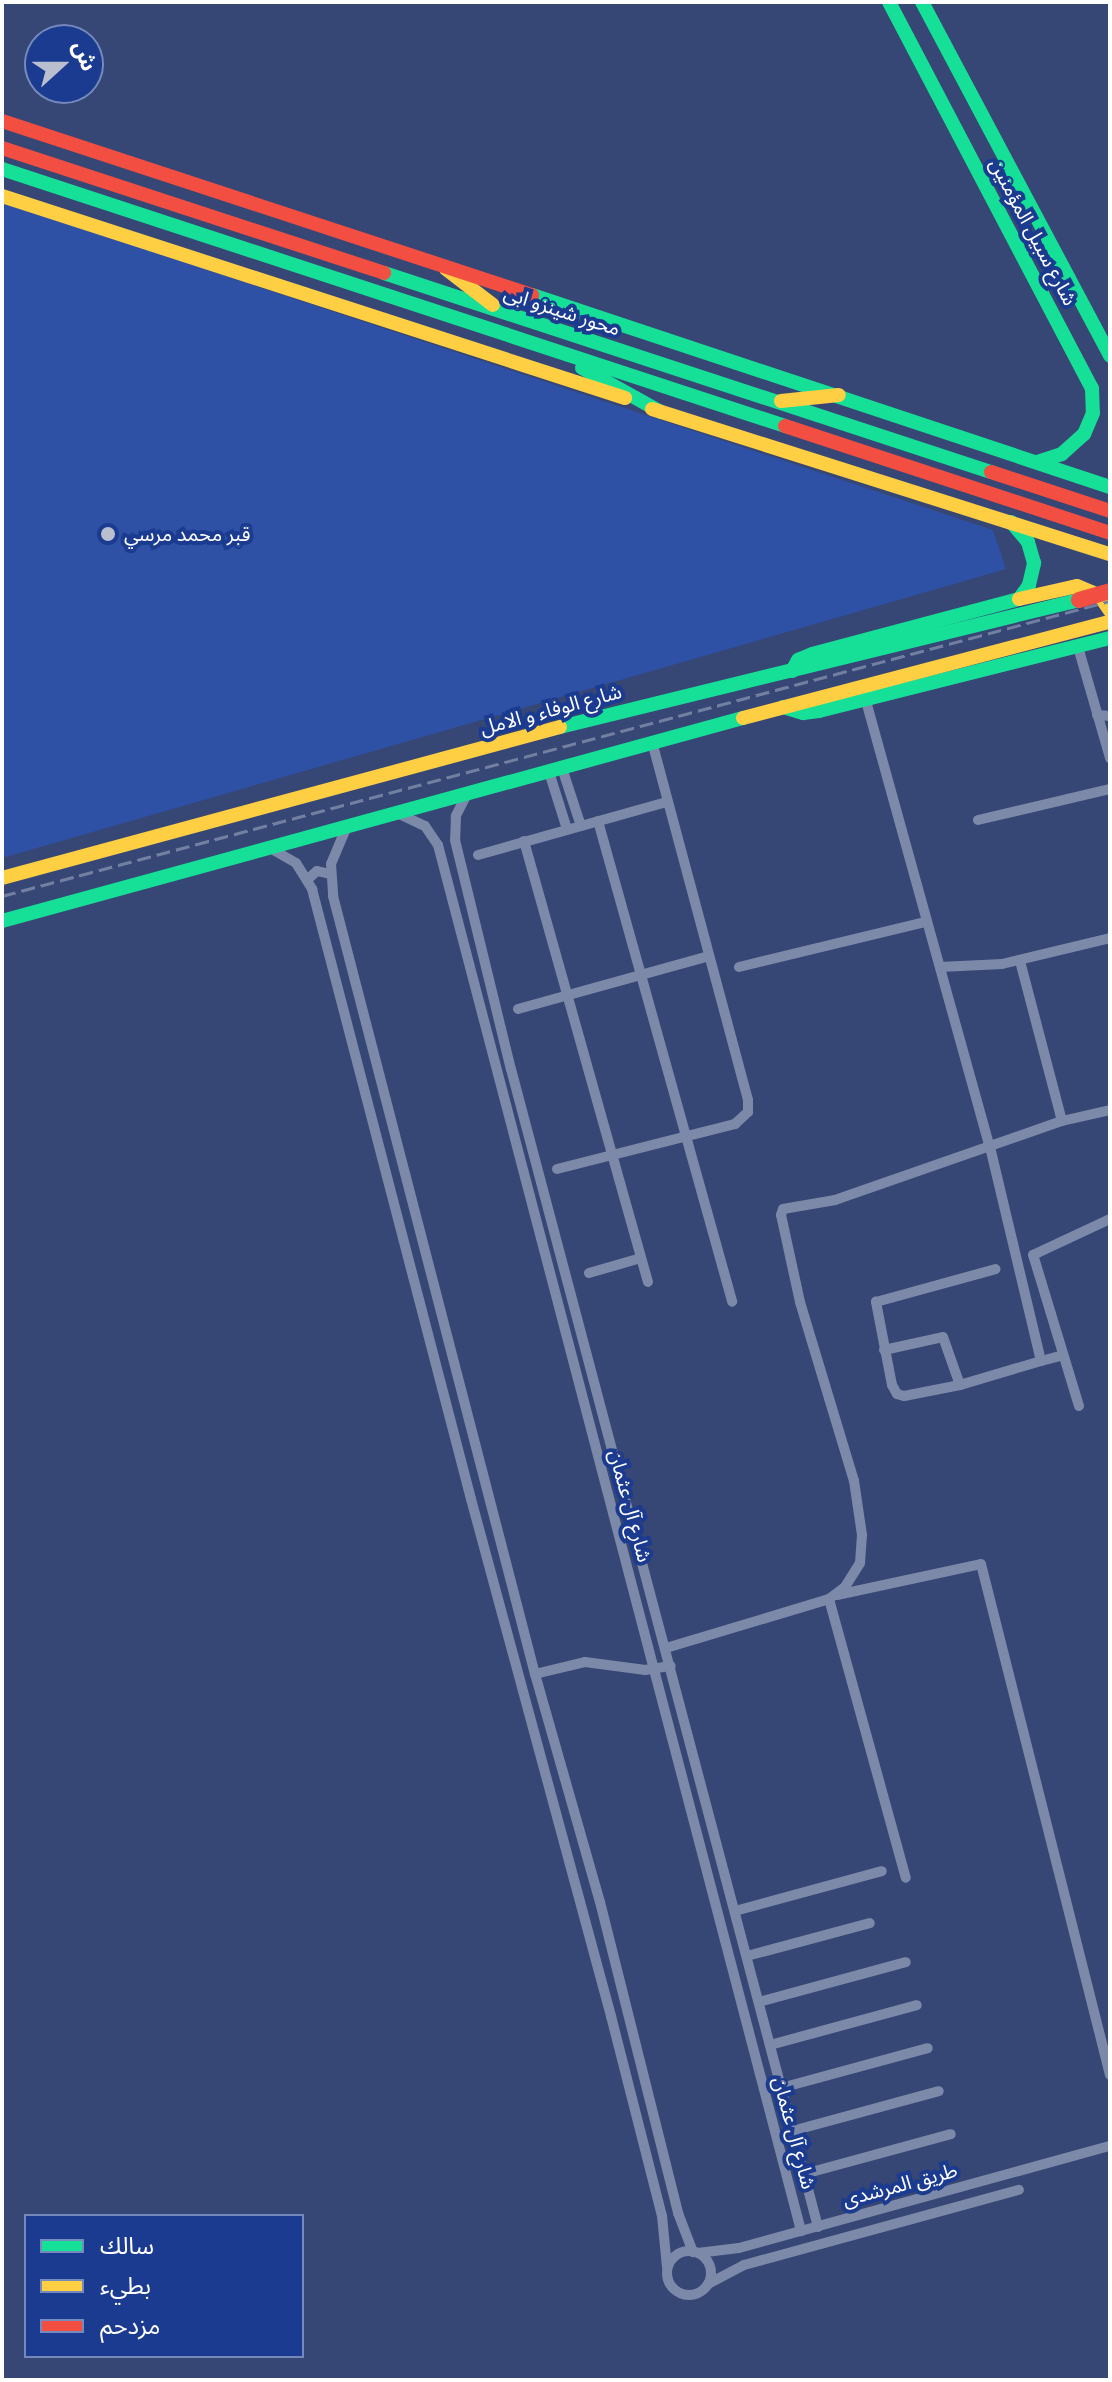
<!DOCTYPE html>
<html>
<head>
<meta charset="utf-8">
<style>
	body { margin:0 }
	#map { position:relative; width:1112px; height:2382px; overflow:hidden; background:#364775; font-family:"Roboto Condensed","Noto Sans Arabic",sans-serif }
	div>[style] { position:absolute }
	.green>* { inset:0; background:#2e51a6 }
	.street>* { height:10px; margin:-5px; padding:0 5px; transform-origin:5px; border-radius:5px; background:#7d89a8 }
	.street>.ring { margin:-5px; padding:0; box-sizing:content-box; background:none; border:10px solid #7d89a8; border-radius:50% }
	.fast>* { height:14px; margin:-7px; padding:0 7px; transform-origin:7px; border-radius:7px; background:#16e098 }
	.slow>* { height:14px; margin:-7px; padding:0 7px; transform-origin:7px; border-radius:7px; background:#ffcf43 }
	.jam>* { height:14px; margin:-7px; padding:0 7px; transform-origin:7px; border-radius:7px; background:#f24e42 }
	.rail>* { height:3px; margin-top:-1.5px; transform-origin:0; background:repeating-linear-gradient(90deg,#737fa0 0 14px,transparent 0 20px) }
	.jam-bridge>* { height:16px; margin:-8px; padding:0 8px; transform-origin:8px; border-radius:8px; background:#f24e42 }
	.dots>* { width:22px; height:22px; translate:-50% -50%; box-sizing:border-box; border:4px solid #1b3b90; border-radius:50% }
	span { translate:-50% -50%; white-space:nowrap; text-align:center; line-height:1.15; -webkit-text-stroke:8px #1b3b90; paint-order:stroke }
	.street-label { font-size:20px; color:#fff }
	.poi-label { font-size:20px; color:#fff }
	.left { translate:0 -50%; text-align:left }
	.frame { position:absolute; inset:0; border:4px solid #fff; pointer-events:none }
	.legend { position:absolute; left:24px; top:2214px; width:280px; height:144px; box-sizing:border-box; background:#1b3b90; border:2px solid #7689bc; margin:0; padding:10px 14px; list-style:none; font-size:24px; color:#fff }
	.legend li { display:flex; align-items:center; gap:16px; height:40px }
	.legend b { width:40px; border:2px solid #7689bc }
	.north { position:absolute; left:24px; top:24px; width:80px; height:80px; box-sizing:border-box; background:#1b3b90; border:2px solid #7689bc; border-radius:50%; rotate:69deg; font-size:22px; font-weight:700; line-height:32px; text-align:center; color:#fff }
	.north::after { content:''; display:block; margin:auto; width:28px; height:36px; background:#b9bfcf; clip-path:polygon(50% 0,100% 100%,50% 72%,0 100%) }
</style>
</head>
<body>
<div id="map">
	<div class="green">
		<i style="clip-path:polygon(2px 202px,993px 530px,1006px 569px,2px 858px)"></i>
	</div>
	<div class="street">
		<i style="left:1078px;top:647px;width:116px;rotate:73.9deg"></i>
		<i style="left:866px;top:701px;width:463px;rotate:74.5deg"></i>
		<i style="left:990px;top:1147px;width:220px;rotate:76.6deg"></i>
		<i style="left:1041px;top:1361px;width:84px;rotate:163.5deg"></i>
		<i style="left:960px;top:1385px;width:57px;rotate:168.9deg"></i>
		<i style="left:904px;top:1396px;width:7px;rotate:-164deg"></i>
		<i style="left:897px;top:1394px;width:10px;rotate:-119deg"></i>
		<i style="left:892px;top:1385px;width:85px;rotate:-100.9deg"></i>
		<i style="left:876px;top:1302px;width:124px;rotate:-15.4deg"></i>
		<i style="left:1097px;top:715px;width:13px;rotate:4deg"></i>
		<i style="left:562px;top:768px;width:61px;rotate:71.9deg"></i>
		<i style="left:549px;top:772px;width:60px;rotate:72.5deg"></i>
		<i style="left:467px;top:794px;width:25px;rotate:117deg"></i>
		<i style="left:456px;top:816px;width:24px;rotate:92deg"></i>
		<i style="left:455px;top:840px;width:236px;rotate:76.3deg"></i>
		<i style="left:511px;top:1069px;width:1198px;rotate:75.15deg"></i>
		<i style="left:397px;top:813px;width:31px;rotate:25deg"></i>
		<i style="left:425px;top:826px;width:23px;rotate:56deg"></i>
		<i style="left:438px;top:845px;width:1433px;rotate:75.32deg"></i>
		<i style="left:978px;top:820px;width:136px;rotate:-13.2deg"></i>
		<i style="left:598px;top:821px;width:499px;rotate:74.4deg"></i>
		<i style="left:347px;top:826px;width:41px;rotate:112.8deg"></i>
		<i style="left:331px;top:864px;width:32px;rotate:86deg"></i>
		<i style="left:333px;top:896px;width:804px;rotate:75.45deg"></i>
		<i style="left:535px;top:1674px;width:237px;rotate:74.1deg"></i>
		<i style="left:600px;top:1902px;width:321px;rotate:75.9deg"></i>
		<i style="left:678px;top:2213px;width:42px;rotate:69deg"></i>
		<i style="left:524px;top:841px;width:458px;rotate:74.3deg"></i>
		<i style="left:270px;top:848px;width:30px;rotate:30deg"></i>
		<i style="left:296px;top:863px;width:31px;rotate:58deg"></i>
		<i style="left:312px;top:889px;width:630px;rotate:75.39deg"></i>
		<i style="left:471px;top:1499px;width:536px;rotate:74.85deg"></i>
		<i style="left:611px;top:2016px;width:206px;rotate:75.7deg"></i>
		<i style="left:662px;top:2216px;width:51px;rotate:84.4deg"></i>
		<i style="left:478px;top:855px;width:196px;rotate:-15.7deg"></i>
		<i style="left:308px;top:879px;width:12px;rotate:-42deg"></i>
		<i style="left:317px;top:871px;width:13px;rotate:13deg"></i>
		<i style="left:1020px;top:961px;width:165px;rotate:75.3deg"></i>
		<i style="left:739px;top:967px;width:191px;rotate:-13.6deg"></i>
		<i style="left:940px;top:967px;width:62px;rotate:-2.8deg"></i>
		<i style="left:1002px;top:964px;width:111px;rotate:-13.5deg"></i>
		<i style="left:518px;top:1009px;width:198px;rotate:-15.5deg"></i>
		<i style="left:557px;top:1169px;width:184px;rotate:-14.2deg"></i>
		<i style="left:735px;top:1124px;width:18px;rotate:-43deg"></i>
		<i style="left:748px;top:1112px;width:12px;rotate:-90deg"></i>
		<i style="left:748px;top:1100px;width:367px;rotate:-105deg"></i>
		<i style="left:589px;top:1273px;width:54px;rotate:-16.1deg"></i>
		<i style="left:884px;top:1350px;width:60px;rotate:-12.4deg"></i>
		<i style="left:943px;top:1337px;width:51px;rotate:70.5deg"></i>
		<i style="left:1041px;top:1361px;width:23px;rotate:-15deg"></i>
		<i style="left:1079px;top:1406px;width:158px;rotate:-106.9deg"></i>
		<i style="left:1033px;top:1255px;width:85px;rotate:-25.1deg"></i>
		<i style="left:837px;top:1595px;width:147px;rotate:-12.1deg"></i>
		<i style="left:981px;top:1564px;width:527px;rotate:75.83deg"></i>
		<i style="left:829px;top:1599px;width:289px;rotate:74.6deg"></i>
		<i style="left:666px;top:1648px;width:170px;rotate:-16.7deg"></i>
		<i style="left:829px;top:1599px;width:20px;rotate:-37deg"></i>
		<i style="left:845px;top:1587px;width:28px;rotate:-58deg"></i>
		<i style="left:860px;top:1563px;width:28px;rotate:-86deg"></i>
		<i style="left:862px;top:1535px;width:55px;rotate:-98.4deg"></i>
		<i style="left:854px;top:1481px;width:187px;rotate:-106.8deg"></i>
		<i style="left:800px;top:1302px;width:89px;rotate:-102.3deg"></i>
		<i style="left:781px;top:1215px;width:6px;rotate:-72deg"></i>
		<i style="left:783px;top:1209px;width:53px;rotate:-9.8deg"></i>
		<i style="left:835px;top:1200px;width:240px;rotate:-19.2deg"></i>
		<i style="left:1062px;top:1121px;width:49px;rotate:-12.9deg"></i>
		<i style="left:535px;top:1674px;width:51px;rotate:-13.5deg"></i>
		<i style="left:585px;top:1662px;width:61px;rotate:7.6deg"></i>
		<i style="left:645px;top:1670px;width:26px;rotate:-9deg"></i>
		<i style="left:735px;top:1911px;width:152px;rotate:-15.2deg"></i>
		<i style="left:747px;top:1956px;width:127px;rotate:-15deg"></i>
		<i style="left:759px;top:2002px;width:152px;rotate:-15.2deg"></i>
		<i style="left:770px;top:2045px;width:152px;rotate:-15.2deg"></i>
		<i style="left:781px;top:2088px;width:152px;rotate:-15.2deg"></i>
		<i style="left:792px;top:2131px;width:152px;rotate:-15.2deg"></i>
		<i style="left:804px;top:2174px;width:152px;rotate:-15.2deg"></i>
		<i class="ring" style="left:667px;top:2251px;width:34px;height:34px"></i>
		<i style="left:698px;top:2253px;width:41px;rotate:-7deg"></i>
		<i style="left:739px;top:2248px;width:385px;rotate:-15.4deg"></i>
		<i style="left:708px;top:2284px;width:41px;rotate:-27.8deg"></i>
		<i style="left:744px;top:2265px;width:285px;rotate:-15.3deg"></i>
	</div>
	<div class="fast">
		<i style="left:889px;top:2px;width:436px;rotate:62.3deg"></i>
		<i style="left:1092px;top:388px;width:25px;rotate:88deg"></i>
		<i style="left:1093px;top:413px;width:23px;rotate:113deg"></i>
		<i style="left:1084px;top:434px;width:30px;rotate:138deg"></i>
		<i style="left:1062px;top:454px;width:25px;rotate:162deg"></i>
		<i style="left:922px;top:2px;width:401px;rotate:62deg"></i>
		<i style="left:2px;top:169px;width:824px;rotate:18.17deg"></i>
		<i style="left:384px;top:273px;width:639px;rotate:18.15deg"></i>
		<i style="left:532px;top:295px;width:609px;rotate:18.38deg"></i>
		<i style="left:582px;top:368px;width:90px;rotate:29.1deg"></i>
		<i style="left:792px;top:671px;width:13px;rotate:-61deg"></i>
		<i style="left:798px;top:660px;width:15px;rotate:-23deg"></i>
		<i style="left:812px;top:654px;width:214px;rotate:-14.9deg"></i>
		<i style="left:1019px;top:599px;width:17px;rotate:-54deg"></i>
		<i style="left:1029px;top:585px;width:23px;rotate:-77deg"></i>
		<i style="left:1034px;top:563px;width:22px;rotate:-106deg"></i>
		<i style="left:1028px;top:542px;width:26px;rotate:-130deg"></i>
		<i style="left:783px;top:707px;width:21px;rotate:17deg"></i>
		<i style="left:803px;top:713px;width:16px;rotate:-7deg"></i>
		<i style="left:819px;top:711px;width:300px;rotate:-14.1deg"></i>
		<i style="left:560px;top:727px;width:534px;rotate:-13.75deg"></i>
		<i style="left:2px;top:921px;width:768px;rotate:-15.32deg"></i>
	</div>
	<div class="slow">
		<i style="left:2px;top:196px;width:655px;rotate:17.96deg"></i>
		<i style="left:446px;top:269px;width:59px;rotate:37.5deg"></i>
		<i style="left:781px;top:401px;width:58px;rotate:-5.9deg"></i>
		<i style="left:652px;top:409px;width:480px;rotate:17.6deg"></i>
		<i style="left:1019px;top:599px;width:59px;rotate:-12.6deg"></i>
		<i style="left:1077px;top:586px;width:25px;rotate:23deg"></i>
		<i style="left:1100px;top:596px;width:18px;rotate:56deg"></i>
		<i style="left:743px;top:718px;width:379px;rotate:-14.7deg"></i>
		<i style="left:2px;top:878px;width:578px;rotate:-15.14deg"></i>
	</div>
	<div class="jam">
		<i style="left:2px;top:121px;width:558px;rotate:18.18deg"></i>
		<i style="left:2px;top:148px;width:402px;rotate:18.1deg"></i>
		<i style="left:785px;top:426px;width:342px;rotate:18.2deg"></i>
		<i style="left:991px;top:472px;width:125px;rotate:18.1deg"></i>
	</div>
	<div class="rail">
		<i style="left:2px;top:896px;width:1147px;rotate:-14.91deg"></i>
	</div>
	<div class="jam-bridge">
		<i style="left:1079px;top:600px;width:32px;rotate:-16deg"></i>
	</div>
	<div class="dots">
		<i style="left:108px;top:534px;background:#b9bfcf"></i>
	</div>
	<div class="street-label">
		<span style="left:1033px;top:232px;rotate:62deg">شارع سبيل المؤمنين</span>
		<span style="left:562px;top:311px;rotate:18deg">محور شينزو ابى</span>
		<span style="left:551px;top:710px;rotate:-15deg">شارع الوفاء و الامل</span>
		<span style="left:630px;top:1506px;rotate:75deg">شارع آل عثمان</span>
		<span style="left:794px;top:2133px;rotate:75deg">شارع آل عثمان</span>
		<span style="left:900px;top:2185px;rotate:-15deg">طريق المرشدى</span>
	</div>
	<div class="poi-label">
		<span class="left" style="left:124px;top:534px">قبر محمد مرسي</span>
	</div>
	<div class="frame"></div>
	<ul class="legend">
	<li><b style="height:10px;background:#16e098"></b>سالك</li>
	<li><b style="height:10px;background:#ffcf43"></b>بطيء</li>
	<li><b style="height:10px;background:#f24e42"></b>مزدحم</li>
	</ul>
	<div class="north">ش</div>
</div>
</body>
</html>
